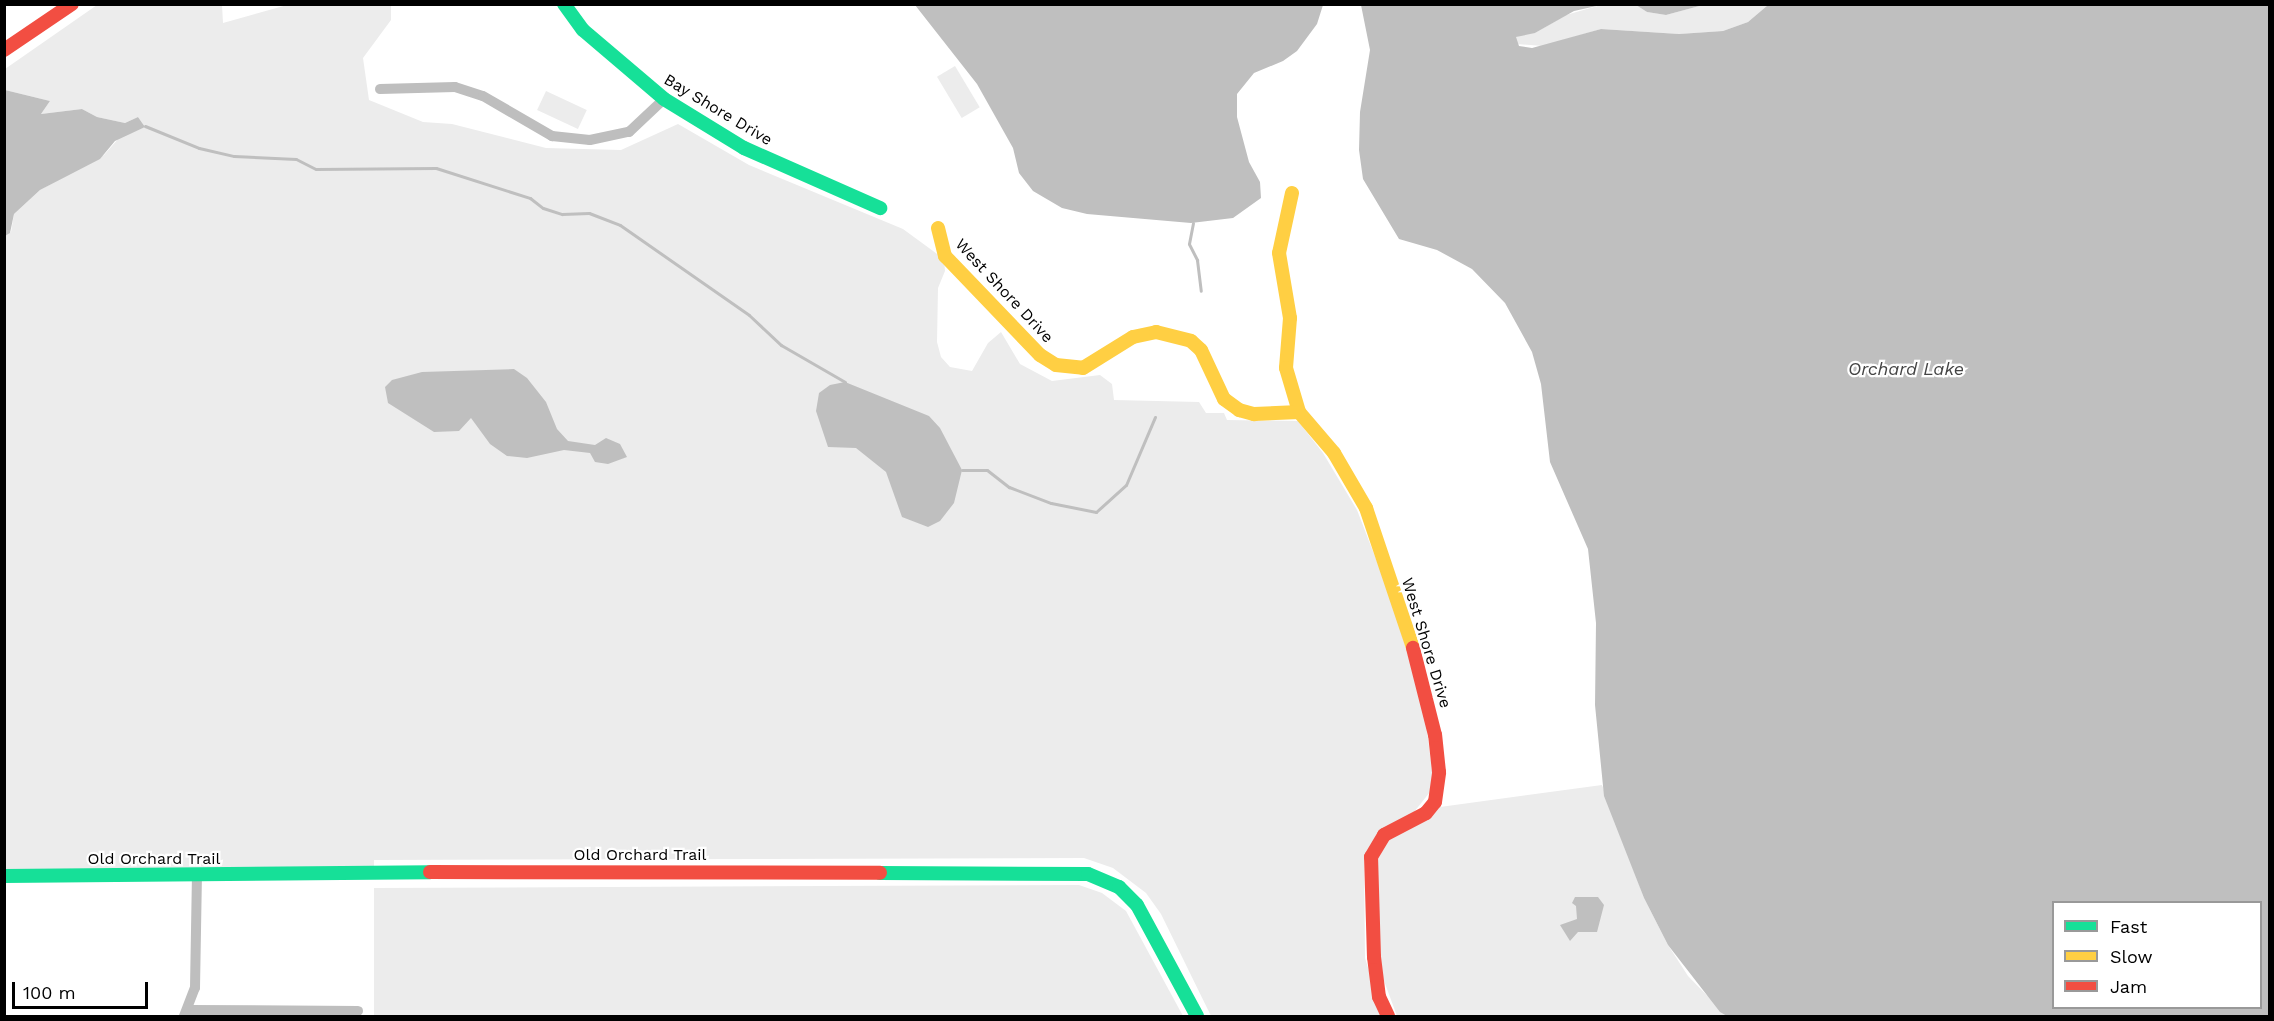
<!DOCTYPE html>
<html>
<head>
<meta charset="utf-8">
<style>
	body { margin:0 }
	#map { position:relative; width:2274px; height:1021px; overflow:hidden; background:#fff; font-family:"Work Sans",sans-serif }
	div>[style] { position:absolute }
	.green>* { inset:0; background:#ececec; transform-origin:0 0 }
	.water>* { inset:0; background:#bfbfbf }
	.stream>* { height:3px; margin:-1.5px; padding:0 1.5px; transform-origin:1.5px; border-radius:1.5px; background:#bfbfbf }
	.street>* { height:10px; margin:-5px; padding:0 5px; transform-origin:5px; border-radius:5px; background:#bebebe }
	.fast>* { height:14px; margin:-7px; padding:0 7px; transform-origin:7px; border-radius:7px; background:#16e098 }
	.slow>* { height:14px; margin:-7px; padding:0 7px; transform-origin:7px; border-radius:7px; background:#ffcf43 }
	.jam>* { height:14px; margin:-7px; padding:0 7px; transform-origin:7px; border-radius:7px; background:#f24e42 }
	span { translate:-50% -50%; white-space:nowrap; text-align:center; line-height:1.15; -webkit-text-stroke:4.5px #fff; paint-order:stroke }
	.street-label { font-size:16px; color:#000 }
	.water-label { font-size:18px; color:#444; font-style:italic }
	.frame { position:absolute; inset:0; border:6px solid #000; pointer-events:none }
	.legend { position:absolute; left:2052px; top:901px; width:210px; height:108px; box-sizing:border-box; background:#fff; border:2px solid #999; margin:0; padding:8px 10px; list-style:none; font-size:18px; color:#000 }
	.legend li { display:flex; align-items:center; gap:12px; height:30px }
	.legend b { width:30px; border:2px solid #999 }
	.scale { position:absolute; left:12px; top:982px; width:136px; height:27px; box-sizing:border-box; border:3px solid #000; border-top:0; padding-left:8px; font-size:18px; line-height:21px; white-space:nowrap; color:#000; -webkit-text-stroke:4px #fff; paint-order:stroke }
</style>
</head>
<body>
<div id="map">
	<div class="green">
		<i style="clip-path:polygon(97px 5px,222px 5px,223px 23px,287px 5px,391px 5px,391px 20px,363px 58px,369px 100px,423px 122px,452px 124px,546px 148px,621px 150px,678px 124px,749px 165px,903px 229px,944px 259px,945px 271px,938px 288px,937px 342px,941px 357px,950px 367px,972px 371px,988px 343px,1001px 332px,1020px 364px,1052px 381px,1100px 375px,1112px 384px,1114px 400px,1199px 402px,1206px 413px,1224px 413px,1227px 420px,1298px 421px,1323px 453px,1357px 510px,1391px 598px,1425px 713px,1433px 780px,1430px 792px,1414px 812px,1378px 833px,1364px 859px,1365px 958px,1383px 1016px,1211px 1016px,1161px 914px,1146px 893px,1113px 868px,1084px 858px,374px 860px,374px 874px,5px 871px,5px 236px,11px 232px,14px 214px,40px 190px,104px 155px,119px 138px,145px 127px,138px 117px,125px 123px,97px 117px,82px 109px,41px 114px,50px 101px,5px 90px,5px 69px)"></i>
		<i style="clip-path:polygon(1601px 5px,1636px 5px,1647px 12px,1666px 15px,1703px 5px,1768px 5px,1748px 22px,1723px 31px,1679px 34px,1601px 29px,1543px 46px,1516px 44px,1516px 37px,1524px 33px,1535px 33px,1566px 15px)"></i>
		<i style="left:955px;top:66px;width:48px;height:21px;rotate:59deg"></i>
		<i style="left:546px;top:91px;width:45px;height:21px;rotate:25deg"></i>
		<i style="clip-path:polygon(1602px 785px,1644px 898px,1668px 945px,1688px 976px,1727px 1016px,1397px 1016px,1380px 970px,1377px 861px,1387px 841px,1440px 807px)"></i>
		<i style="clip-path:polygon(1079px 885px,1102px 893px,1126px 911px,1183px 1016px,374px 1016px,374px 888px)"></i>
	</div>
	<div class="water">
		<i style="clip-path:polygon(915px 5px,1323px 5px,1317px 24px,1297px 51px,1283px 61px,1254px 73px,1237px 94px,1237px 117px,1249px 162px,1260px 182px,1261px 198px,1233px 218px,1191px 223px,1087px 214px,1062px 208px,1033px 191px,1019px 173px,1013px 148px,977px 84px)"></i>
		<i style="clip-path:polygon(evenodd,1361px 5px,1601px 5px,1574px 11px,1535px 33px,1516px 37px,1519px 46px,1532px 48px,1601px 29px,1679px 34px,1723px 31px,1748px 22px,1768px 5px,2269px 5px,2269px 1016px,1727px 1016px,1720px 1012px,1668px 945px,1644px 898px,1604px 796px,1595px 705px,1596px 623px,1588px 549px,1550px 462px,1541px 384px,1532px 352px,1505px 303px,1472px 269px,1437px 250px,1399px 239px,1363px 179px,1359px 150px,1360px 112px,1370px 50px,1361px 5px,2260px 902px,2260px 1008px,2054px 1008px,2054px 902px,2260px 902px)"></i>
		<i style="clip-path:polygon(1636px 5px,1703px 5px,1666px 15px,1647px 12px)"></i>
		<i style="clip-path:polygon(5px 90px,50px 101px,41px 114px,82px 109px,97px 117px,125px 123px,138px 117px,145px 127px,115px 141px,100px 159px,40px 190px,14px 214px,10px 233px,5px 236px)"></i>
		<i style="clip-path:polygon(514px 369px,527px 378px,546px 402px,557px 429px,568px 441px,595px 445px,606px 438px,620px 444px,627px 457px,608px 464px,595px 462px,590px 453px,564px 450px,527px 458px,507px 456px,490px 444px,471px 418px,459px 431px,434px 432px,388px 403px,385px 387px,392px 380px,422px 372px)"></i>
		<i style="clip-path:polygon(845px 382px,929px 416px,940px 428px,962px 470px,954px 503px,940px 521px,928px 527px,902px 517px,886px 472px,856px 448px,828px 447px,816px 411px,819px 393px,830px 385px)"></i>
		<i style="clip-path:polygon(1575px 897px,1598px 897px,1604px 905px,1597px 932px,1578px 932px,1570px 941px,1560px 925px,1577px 919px,1576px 906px,1572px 903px)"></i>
	</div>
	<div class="stream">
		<i style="left:145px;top:126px;width:58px;rotate:22.2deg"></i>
		<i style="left:199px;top:148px;width:36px;rotate:13deg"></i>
		<i style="left:234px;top:156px;width:62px;rotate:2.8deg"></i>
		<i style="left:296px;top:159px;width:22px;rotate:27deg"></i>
		<i style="left:316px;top:169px;width:120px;rotate:-0.5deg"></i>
		<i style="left:436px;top:168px;width:99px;rotate:17.7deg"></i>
		<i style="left:530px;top:198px;width:16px;rotate:38deg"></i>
		<i style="left:543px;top:208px;width:20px;rotate:18deg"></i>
		<i style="left:562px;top:214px;width:27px;rotate:-2deg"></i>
		<i style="left:589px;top:213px;width:33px;rotate:21deg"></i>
		<i style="left:620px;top:225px;width:157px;rotate:34.9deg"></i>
		<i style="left:749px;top:315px;width:44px;rotate:43.2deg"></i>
		<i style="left:781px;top:345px;width:74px;rotate:30deg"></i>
		<i style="left:1193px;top:223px;width:21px;rotate:101deg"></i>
		<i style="left:1189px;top:244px;width:18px;rotate:63deg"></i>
		<i style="left:1197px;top:260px;width:31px;rotate:83deg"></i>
		<i style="left:962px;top:470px;width:25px"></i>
		<i style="left:987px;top:470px;width:28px;rotate:38deg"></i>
		<i style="left:1009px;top:487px;width:45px;rotate:20.9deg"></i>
		<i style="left:1051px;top:503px;width:46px;rotate:11.3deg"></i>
		<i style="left:1096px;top:512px;width:40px;rotate:-42deg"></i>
		<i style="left:1126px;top:485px;width:74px;rotate:-66.9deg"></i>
	</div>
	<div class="street">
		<i style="left:380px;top:89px;width:75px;rotate:-1.5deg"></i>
		<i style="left:455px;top:87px;width:29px;rotate:18deg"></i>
		<i style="left:483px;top:96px;width:80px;rotate:30.1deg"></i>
		<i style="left:552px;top:136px;width:38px;rotate:6deg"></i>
		<i style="left:590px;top:140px;width:40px;rotate:-12deg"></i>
		<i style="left:629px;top:132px;width:48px;rotate:-43.3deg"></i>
		<i style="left:188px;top:1010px;width:170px;rotate:0.3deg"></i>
		<i style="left:184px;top:1016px;width:30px;rotate:-69deg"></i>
		<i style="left:195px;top:988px;width:113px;rotate:-89deg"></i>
	</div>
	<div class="fast">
		<i style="left:564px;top:4px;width:32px;rotate:54deg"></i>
		<i style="left:583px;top:30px;width:106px;rotate:40.4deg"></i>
		<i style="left:664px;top:99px;width:94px;rotate:31.5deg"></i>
		<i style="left:744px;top:148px;width:149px;rotate:23.8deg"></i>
		<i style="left:880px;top:873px;width:208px;rotate:0.3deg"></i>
		<i style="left:1088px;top:874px;width:34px;rotate:23deg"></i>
		<i style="left:1119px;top:887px;width:25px;rotate:45deg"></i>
		<i style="left:1137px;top:905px;width:126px;rotate:61.6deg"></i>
		<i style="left:4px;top:876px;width:426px;rotate:-0.5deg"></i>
	</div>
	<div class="slow">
		<i style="left:1292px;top:193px;width:61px;rotate:102.2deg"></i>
		<i style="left:1279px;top:253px;width:66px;rotate:80.4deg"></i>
		<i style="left:1290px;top:318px;width:50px;rotate:94.6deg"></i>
		<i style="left:1286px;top:368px;width:46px;rotate:73.5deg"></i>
		<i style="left:1299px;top:412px;width:54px;rotate:49.5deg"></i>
		<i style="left:1334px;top:453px;width:64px;rotate:59.8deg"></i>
		<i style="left:1366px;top:508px;width:148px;rotate:71.4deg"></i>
		<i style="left:938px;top:228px;width:29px;rotate:76deg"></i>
		<i style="left:945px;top:256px;width:137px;rotate:46.2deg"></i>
		<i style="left:1040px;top:355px;width:19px;rotate:32deg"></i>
		<i style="left:1056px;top:365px;width:27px;rotate:6deg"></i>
		<i style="left:1083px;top:368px;width:59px;rotate:-31.8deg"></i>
		<i style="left:1133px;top:337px;width:24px;rotate:-12deg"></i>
		<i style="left:1156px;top:332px;width:36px;rotate:14deg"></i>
		<i style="left:1191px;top:341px;width:13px;rotate:42deg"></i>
		<i style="left:1201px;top:350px;width:54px;rotate:64.9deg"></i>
		<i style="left:1224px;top:399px;width:19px;rotate:36deg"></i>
		<i style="left:1239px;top:410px;width:16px;rotate:15deg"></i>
		<i style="left:1254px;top:414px;width:45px;rotate:-2.5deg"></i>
	</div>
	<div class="jam">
		<i style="left:4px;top:50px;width:82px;rotate:-34.1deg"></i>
		<i style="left:430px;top:872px;width:450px;rotate:0.1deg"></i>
		<i style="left:1388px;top:1016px;width:21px;rotate:-115deg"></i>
		<i style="left:1379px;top:997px;width:40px;rotate:-97.1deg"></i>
		<i style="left:1374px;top:957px;width:100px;rotate:-91.7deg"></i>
		<i style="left:1371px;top:857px;width:26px;rotate:-59deg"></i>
		<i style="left:1384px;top:835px;width:47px;rotate:-27.6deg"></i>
		<i style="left:1426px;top:813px;width:14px;rotate:-51deg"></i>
		<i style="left:1435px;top:802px;width:30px;rotate:-82deg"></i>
		<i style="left:1439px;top:772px;width:37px;rotate:-96deg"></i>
		<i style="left:1435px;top:735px;width:90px;rotate:-104.2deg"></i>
	</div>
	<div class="street-label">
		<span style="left:718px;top:110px;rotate:31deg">Bay Shore Drive</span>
		<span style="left:1004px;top:291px;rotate:47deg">West Shore Drive</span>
		<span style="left:1426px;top:643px;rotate:73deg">West Shore Drive</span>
		<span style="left:640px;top:855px">Old Orchard Trail</span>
		<span style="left:154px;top:859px">Old Orchard Trail</span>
	</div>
	<div class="water-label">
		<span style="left:1906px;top:369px">Orchard Lake</span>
	</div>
	<div class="frame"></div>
	<ul class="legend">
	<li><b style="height:8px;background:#16e098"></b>Fast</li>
	<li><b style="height:8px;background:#ffcf43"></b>Slow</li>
	<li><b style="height:8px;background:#f24e42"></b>Jam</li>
	</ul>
	<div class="scale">100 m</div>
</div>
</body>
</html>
